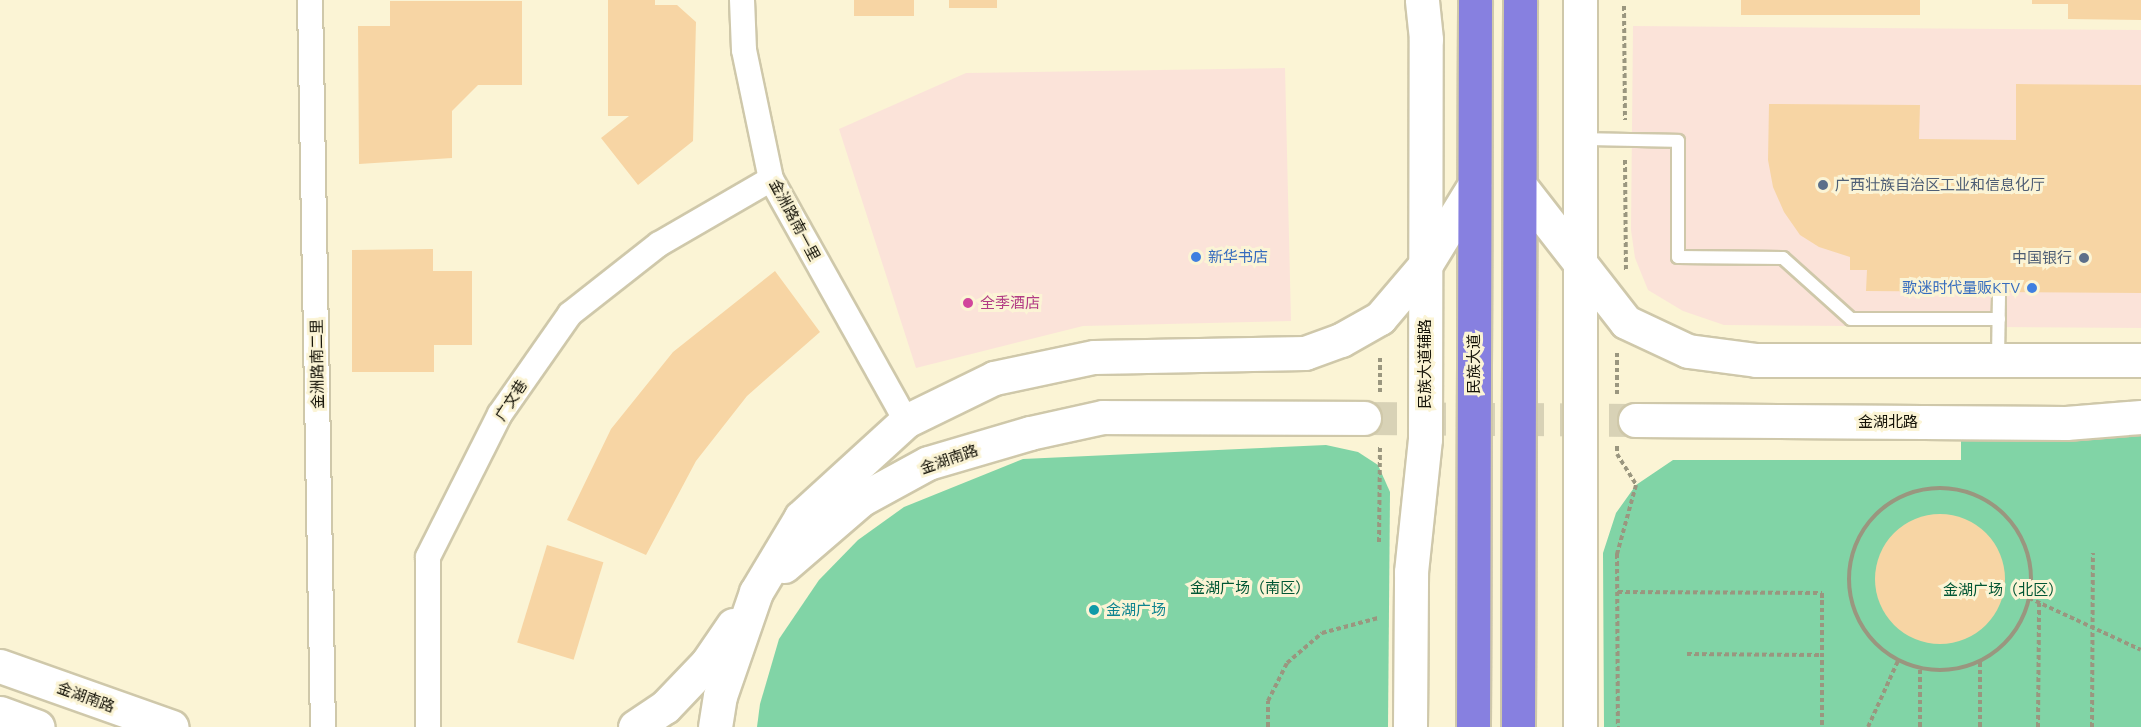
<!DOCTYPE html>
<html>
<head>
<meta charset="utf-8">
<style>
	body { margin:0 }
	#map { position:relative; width:2141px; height:727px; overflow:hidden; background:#fbf4d5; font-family:Ubuntu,"Noto Sans SC",sans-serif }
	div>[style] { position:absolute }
	.commercial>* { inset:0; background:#fbe3d9 }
	.green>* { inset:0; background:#81d4a6 }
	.building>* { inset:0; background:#f7d5a4; transform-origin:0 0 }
	.round { border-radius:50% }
	.secondary-tunnel>* { height:33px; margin-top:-16.5px; transform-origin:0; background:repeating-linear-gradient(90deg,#d8d2b6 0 33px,transparent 0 49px) }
	.path>* { height:4px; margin-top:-2px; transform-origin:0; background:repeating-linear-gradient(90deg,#9a967f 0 4.5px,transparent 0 7.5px) }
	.path>.ring { margin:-2px; padding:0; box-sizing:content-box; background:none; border:4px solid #9a967f; border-radius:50% }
	.roads { filter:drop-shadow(2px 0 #cfc8aa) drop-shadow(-2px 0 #cfc8aa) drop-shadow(0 2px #cfc8aa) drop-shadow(0 -2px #cfc8aa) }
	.lane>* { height:12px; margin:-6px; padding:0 6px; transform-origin:6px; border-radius:6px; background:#fff }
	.street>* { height:24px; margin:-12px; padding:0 12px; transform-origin:12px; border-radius:12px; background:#fff }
	.secondary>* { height:33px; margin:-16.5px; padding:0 16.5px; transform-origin:16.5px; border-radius:16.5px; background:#fff }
	.highway>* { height:33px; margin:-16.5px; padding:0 16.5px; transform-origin:16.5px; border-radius:16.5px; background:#8780e0 }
	.dots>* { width:16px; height:16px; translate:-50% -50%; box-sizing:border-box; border:3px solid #fbf4d5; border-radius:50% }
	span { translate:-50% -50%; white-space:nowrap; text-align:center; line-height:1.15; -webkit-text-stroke:6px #fbf4d5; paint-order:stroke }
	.service-label { font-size:15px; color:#4e5e75 }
	.left { translate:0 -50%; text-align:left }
	.right { translate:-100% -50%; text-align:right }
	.street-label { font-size:15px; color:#141207 }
	.shop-label { font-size:15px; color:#366cbe }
	.hotel-label { font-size:15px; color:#b23c85 }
	.park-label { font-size:15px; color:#015634 }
	.culture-label { font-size:15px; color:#0d838f }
</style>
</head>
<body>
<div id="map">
	<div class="commercial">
		<i style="clip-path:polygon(1633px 26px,2141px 30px,2141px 328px,1724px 325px,1683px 311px,1648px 290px,1635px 258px,1631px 230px)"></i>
		<i style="clip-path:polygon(1285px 68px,1291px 321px,1083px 326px,916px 368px,839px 129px,966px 73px)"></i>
	</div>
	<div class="green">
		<i style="clip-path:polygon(2141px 435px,2141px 727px,1604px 727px,1603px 553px,1616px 513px,1636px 485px,1673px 460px,1961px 460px,1961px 439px)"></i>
		<i style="clip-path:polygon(1326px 445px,1358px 452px,1378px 465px,1390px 492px,1388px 727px,757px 727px,760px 704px,779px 639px,819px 580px,858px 540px,904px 507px,1023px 459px)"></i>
	</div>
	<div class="building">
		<i style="clip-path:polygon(608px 0,655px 0,655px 5px,677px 5px,696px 22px,693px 141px,638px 185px,601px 138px,629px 116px,608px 116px)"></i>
		<i style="left:854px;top:0;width:60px;height:16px"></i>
		<i style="left:949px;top:0;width:48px;height:8px"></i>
		<i style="left:1741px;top:0;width:179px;height:15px"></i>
		<i style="clip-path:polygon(2032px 0,2141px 0,2141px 20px,2068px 19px,2068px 4px,2032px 4px)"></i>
		<i style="clip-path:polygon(390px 1px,522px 1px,522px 85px,478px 85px,452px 111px,452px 158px,359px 164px,358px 26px,390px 26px)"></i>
		<i style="clip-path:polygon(2016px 84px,2141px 85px,2141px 293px,1866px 291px,1867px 270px,1850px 270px,1850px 257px,1819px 247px,1800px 235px,1784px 212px,1773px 187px,1768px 160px,1769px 104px,1920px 105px,1919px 139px,2016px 140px)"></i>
		<i style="clip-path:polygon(433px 249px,433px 271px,472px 271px,472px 345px,434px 345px,434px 372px,352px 372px,352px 250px)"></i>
		<i style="clip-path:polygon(775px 271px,820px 332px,747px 396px,696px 461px,646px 555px,567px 520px,611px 429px,673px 352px)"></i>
		<i class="round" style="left:1875px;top:514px;width:130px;height:130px"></i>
		<i style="left:547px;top:545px;width:59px;height:102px;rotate:17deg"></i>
	</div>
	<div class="secondary-tunnel">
		<i style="left:1364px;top:418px;width:271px;rotate:0.4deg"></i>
	</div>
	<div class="path">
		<i style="left:1624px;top:6px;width:114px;rotate:89.5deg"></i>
		<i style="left:1625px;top:160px;width:110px;rotate:89.5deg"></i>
		<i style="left:1617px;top:353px;width:41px;rotate:90deg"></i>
		<i style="left:1380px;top:392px;width:37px;rotate:-90deg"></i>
		<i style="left:1617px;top:446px;width:8px;rotate:90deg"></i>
		<i style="left:1617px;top:454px;width:36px;rotate:58deg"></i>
		<i style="left:1636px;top:485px;width:72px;rotate:105.4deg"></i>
		<i style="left:1617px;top:554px;width:173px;rotate:89.7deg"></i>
		<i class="ring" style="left:1849px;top:488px;width:178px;height:178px"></i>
		<i style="left:1379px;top:542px;width:97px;rotate:-89.4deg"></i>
		<i style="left:1618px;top:592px;width:204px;rotate:0.3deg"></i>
		<i style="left:1822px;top:593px;width:134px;rotate:90deg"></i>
		<i style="left:2029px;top:598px;width:123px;rotate:24.9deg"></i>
		<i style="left:1687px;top:654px;width:135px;rotate:0.4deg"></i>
		<i style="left:1268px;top:727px;width:26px;rotate:-90deg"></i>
		<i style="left:1268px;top:701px;width:42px;rotate:-63.4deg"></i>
		<i style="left:1287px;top:663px;width:46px;rotate:-40.6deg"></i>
		<i style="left:1322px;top:633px;width:58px;rotate:-15deg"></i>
		<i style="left:1868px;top:727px;width:72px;rotate:-65.6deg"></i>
		<i style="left:1920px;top:727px;width:58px;rotate:-90deg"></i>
		<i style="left:1980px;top:727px;width:67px;rotate:-90deg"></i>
		<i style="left:2038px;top:727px;width:124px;rotate:-89.5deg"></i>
		<i style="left:2092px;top:727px;width:174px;rotate:-89.7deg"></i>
	</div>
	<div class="roads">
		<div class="lane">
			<i style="left:1583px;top:139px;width:95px;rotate:1.2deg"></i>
			<i style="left:1678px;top:141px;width:116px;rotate:90deg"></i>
			<i style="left:1678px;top:257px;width:105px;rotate:0.5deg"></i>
			<i style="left:1783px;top:258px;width:91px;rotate:41.9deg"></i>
			<i style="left:1851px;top:319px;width:148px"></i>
			<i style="left:1998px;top:359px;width:67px;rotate:-89.1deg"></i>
		</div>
		<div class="street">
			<i style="left:310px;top:0;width:727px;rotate:88.98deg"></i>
			<i style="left:742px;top:0;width:50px;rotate:87.7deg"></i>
			<i style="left:744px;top:50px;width:132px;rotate:78.2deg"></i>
			<i style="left:771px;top:179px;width:277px;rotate:60.8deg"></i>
			<i style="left:428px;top:727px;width:170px;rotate:-90deg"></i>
			<i style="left:428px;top:557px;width:160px;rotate:-63.3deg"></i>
			<i style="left:500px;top:414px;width:122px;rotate:-55deg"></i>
			<i style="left:570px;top:314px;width:113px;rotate:-38.2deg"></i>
			<i style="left:659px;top:244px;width:129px;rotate:-30.1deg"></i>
		</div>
		<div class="secondary">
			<i style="left:1520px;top:186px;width:172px;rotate:52.1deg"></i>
			<i style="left:1626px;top:322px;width:68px;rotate:25.1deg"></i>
			<i style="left:1688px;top:351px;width:69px;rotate:7.5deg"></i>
			<i style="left:1756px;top:360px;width:385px"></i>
			<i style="left:1635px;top:420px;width:431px;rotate:0.4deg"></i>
			<i style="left:2066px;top:423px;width:75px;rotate:-4.6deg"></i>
			<i style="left:784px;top:566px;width:103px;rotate:-40.7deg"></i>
			<i style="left:862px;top:499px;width:75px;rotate:-28.6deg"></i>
			<i style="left:928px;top:463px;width:106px;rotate:-16.4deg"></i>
			<i style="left:1030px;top:433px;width:75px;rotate:-12.4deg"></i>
			<i style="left:1103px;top:417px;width:261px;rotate:0.2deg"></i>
			<i style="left:0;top:666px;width:182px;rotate:19.5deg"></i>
			<i style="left:0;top:713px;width:40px;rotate:20.2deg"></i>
			<i style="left:635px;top:727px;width:36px;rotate:-34deg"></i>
			<i style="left:665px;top:707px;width:61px;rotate:-46.3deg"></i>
			<i style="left:707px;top:663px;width:46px;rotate:-55.6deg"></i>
			<i style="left:715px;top:727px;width:31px;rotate:-81deg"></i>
			<i style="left:720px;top:696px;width:110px;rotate:-70.9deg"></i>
			<i style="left:756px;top:592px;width:87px;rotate:-59deg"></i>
			<i style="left:801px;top:517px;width:142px;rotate:-42.4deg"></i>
			<i style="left:906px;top:421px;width:98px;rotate:-26deg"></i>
			<i style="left:994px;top:378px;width:102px;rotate:-11.9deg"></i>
			<i style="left:1094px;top:357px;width:211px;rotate:-1.1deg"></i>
			<i style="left:1305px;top:353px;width:38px;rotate:-20deg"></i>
			<i style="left:1341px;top:340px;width:45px;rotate:-29.4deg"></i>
			<i style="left:1380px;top:318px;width:71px;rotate:-49.6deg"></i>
			<i style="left:1426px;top:264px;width:92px;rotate:-58.4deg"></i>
			<i style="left:1410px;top:727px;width:155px;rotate:-89.6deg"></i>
			<i style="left:1411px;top:572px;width:134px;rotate:-84deg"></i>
			<i style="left:1425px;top:439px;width:400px;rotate:-89.9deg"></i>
			<i style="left:1426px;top:39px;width:39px;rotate:-96deg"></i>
			<i style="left:1580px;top:727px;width:727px;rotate:-90deg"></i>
		</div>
		<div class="highway">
			<i style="left:1473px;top:727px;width:727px;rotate:-89.84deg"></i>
			<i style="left:1518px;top:727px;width:727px;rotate:-89.84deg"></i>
		</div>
	</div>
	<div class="dots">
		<i style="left:1823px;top:185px;background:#5c6f8a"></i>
		<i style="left:1196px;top:257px;background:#3f7fe0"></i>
		<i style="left:2084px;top:258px;background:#5c6f8a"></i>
		<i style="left:2032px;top:288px;background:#3f7fe0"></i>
		<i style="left:968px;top:303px;background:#d1479c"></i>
		<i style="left:1094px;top:610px;background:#0f9aa8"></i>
	</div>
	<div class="service-label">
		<span class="left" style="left:1835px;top:185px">广西壮族自治区工业和信息化厅</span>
		<span class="right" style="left:2072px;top:258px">中国银行</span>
	</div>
	<div class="street-label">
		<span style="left:795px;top:220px;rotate:62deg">金洲路南一里</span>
		<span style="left:317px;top:364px;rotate:-91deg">金洲路南二里</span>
		<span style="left:1425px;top:364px;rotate:-90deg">民族大道辅路</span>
		<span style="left:1474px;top:364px;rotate:-90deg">民族大道</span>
		<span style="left:511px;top:400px;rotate:-57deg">广文巷</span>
		<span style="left:1888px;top:422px">金湖北路</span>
		<span style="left:949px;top:459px;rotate:-19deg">金湖南路</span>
		<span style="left:86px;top:697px;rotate:20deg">金湖南路</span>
	</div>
	<div class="shop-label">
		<span class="left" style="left:1208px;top:257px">新华书店</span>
		<span class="right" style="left:2020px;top:288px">歌迷时代量贩KTV</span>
	</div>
	<div class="hotel-label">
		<span class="left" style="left:980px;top:303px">全季酒店</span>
	</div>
	<div class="park-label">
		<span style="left:1250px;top:588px">金湖广场（南区）</span>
		<span style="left:2003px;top:590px">金湖广场（北区）</span>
	</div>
	<div class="culture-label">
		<span class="left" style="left:1106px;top:610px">金湖广场</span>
	</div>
</div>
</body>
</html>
